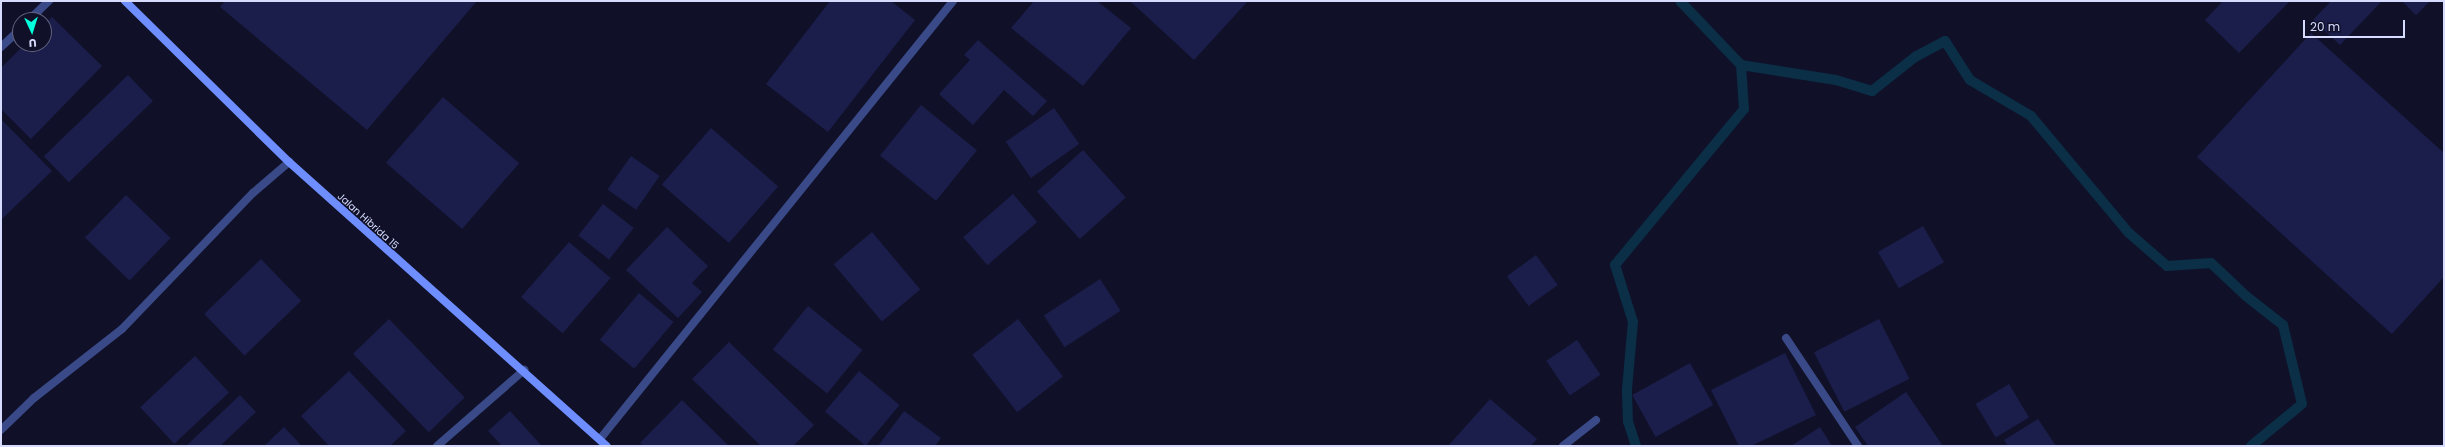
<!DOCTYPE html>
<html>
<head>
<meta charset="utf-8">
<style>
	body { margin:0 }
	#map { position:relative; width:2445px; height:447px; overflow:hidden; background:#101128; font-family:Poppins,sans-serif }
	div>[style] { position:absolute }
	.stream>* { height:10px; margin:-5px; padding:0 5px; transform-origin:5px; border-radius:5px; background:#0a2f47 }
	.building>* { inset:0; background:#1b1d4a; transform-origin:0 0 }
	.street>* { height:8px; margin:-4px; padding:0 4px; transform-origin:4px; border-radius:4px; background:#3a4a88 }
	.secondary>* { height:8px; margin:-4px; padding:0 4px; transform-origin:4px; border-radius:4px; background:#6e8dff }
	span { translate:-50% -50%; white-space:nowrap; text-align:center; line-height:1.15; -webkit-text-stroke:3px #101128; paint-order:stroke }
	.street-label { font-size:10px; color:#d7dcff }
	.frame { position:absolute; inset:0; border:2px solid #d7dcff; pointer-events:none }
	.north { position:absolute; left:12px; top:12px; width:40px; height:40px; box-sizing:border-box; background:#101128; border:1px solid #60627e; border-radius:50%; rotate:176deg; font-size:11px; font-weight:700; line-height:16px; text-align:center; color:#d7dcff }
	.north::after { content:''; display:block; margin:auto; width:14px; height:18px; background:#03ffdb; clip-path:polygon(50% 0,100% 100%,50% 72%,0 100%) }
	.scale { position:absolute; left:2303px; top:20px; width:102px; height:18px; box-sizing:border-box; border:2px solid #d7dcff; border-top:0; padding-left:5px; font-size:12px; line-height:14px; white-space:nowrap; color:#d7dcff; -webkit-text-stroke:3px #101128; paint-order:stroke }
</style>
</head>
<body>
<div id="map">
	<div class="stream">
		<i style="left:1741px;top:65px;width:96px;rotate:9deg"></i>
		<i style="left:1836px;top:80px;width:38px;rotate:17deg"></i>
		<i style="left:1872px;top:91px;width:55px;rotate:-38.3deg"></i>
		<i style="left:1915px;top:57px;width:34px;rotate:-28deg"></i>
		<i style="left:1945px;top:41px;width:46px;rotate:57.3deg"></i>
		<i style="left:1970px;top:80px;width:71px;rotate:30.5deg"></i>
		<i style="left:2031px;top:116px;width:153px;rotate:50.1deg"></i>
		<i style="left:2129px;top:233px;width:50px;rotate:41deg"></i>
		<i style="left:2167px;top:266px;width:44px;rotate:-3.9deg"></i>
		<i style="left:2211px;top:263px;width:48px;rotate:43.3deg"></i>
		<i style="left:2246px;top:296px;width:47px;rotate:38.1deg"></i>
		<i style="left:2283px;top:325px;width:81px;rotate:76.5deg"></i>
		<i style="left:2302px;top:404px;width:66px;rotate:140.5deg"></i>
		<i style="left:1636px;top:446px;width:25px;rotate:-108deg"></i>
		<i style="left:1628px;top:422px;width:33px;rotate:-92deg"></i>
		<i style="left:1627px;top:389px;width:67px;rotate:-84.9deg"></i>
		<i style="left:1633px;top:322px;width:60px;rotate:-107.5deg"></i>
		<i style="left:1615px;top:265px;width:202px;rotate:-50.4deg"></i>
		<i style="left:1744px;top:109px;width:44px;rotate:-93.9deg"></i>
		<i style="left:1741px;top:65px;width:88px;rotate:-133.6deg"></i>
	</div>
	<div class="building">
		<i style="clip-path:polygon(225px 1px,477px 1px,367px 130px,220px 7px)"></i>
		<i style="clip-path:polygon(830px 1px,891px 1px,915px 20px,828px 132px,766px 84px)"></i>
		<i style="clip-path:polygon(1034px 1px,1097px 1px,1131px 28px,1083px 86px,1011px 28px)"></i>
		<i style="clip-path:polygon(1130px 1px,1248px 1px,1194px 60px)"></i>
		<i style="clip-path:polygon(2223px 1px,2290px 1px,2239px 53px,2205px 20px)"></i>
		<i style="clip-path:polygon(2331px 1px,2382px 1px,2340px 45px,2313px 20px)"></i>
		<i style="clip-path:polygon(2402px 1px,2430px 1px,2416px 15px)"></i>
		<i style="clip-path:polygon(52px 17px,102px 66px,31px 139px,1px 109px,1px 68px,25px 44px,44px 44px,44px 25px)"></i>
		<i style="clip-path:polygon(2311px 33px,2444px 153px,2444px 277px,2392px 334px,2197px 157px)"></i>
		<i style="clip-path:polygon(978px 40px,1047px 101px,1033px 116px,1004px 90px,973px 125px,939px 94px,970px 60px,964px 55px)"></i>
		<i style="left:128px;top:75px;width:36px;height:117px;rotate:46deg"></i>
		<i style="left:443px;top:97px;width:101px;height:87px;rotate:41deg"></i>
		<i style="left:921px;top:105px;width:72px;height:65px;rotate:39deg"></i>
		<i style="left:1054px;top:108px;width:44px;height:59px;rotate:55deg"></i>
		<i style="clip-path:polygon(1px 119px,52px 171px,1px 220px)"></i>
		<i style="left:711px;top:128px;width:89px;height:75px;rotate:41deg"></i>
		<i style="left:1083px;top:150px;width:64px;height:62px;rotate:48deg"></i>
		<i style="left:631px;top:156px;width:35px;height:41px;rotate:35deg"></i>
		<i style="left:1013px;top:194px;width:37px;height:66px;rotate:49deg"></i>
		<i style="left:126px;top:195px;width:62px;height:59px;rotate:44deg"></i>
		<i style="left:603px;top:204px;width:39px;height:40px;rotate:38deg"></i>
		<i style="left:1923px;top:226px;width:42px;height:52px;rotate:60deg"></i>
		<i style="clip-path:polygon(667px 227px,708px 266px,692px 283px,702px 292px,678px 318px,626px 270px)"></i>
		<i style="left:872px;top:232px;width:75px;height:50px;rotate:50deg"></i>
		<i style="left:569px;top:242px;width:55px;height:73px;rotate:41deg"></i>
		<i style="left:1536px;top:255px;width:37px;height:36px;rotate:54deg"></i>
		<i style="left:261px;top:259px;width:58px;height:79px;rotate:46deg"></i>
		<i style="left:1100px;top:279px;width:38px;height:67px;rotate:57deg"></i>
		<i style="left:639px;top:293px;width:45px;height:61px;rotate:40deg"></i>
		<i style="left:808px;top:306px;width:70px;height:56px;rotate:39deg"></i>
		<i style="left:389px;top:319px;width:109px;height:50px;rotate:46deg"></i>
		<i style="left:1018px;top:319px;width:73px;height:58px;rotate:52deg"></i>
		<i style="left:1879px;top:319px;width:67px;height:73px;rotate:63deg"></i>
		<i style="left:1577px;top:340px;width:42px;height:37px;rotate:56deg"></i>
		<i style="clip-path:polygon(729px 342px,814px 425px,793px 446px,761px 446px,692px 379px)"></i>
		<i style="clip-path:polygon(1785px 353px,1816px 415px,1751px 446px,1739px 446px,1711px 390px)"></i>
		<i style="left:195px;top:356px;width:50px;height:75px;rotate:47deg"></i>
		<i style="left:1690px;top:363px;width:48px;height:66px;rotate:61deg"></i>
		<i style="clip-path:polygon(349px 371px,406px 431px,390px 446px,329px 446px,301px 416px)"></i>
		<i style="left:859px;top:371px;width:53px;height:53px;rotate:40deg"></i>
		<i style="left:2009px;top:384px;width:39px;height:39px;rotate:59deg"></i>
		<i style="clip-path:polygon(1906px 392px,1943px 446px,1868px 446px,1855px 427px)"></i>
		<i style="clip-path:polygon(240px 395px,256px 412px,220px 446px,186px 446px)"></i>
		<i style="clip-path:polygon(1490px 399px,1537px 439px,1531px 446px,1448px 446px)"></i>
		<i style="clip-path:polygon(682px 400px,729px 446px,643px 446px,640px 443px)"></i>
		<i style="clip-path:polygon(510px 411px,542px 446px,502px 446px,488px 431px)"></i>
		<i style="clip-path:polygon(904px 411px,941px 438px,935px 446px,878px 446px)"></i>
		<i style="clip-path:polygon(2038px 419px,2056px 446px,2008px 446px,2004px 440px)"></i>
		<i style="clip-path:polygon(284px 427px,302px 446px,264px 446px)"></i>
		<i style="clip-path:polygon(1820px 427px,1832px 446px,1791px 446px)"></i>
	</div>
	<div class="street">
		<i style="left:29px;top:20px;width:28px;rotate:-44deg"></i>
		<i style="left:1px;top:47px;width:26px;rotate:-43deg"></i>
		<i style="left:1786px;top:338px;width:130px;rotate:56.3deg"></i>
		<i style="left:1px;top:430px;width:46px;rotate:-44.1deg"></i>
		<i style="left:34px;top:398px;width:112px;rotate:-38.1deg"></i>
		<i style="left:122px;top:329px;width:189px;rotate:-46.1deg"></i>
		<i style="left:253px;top:193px;width:48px;rotate:-40.7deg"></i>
		<i style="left:600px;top:439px;width:563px;rotate:-51.13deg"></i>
		<i style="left:437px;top:446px;width:116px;rotate:-41.1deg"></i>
		<i style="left:1563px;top:446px;width:42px;rotate:-38.2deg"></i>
	</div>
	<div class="secondary">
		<i style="left:125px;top:1px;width:230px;rotate:44.5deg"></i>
		<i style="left:289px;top:162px;width:426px;rotate:41.8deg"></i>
	</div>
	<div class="street-label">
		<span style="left:368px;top:221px;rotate:42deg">Jalan Hibrida 15</span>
	</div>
	<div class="frame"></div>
	<div class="north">U</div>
	<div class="scale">20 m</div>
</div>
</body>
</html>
